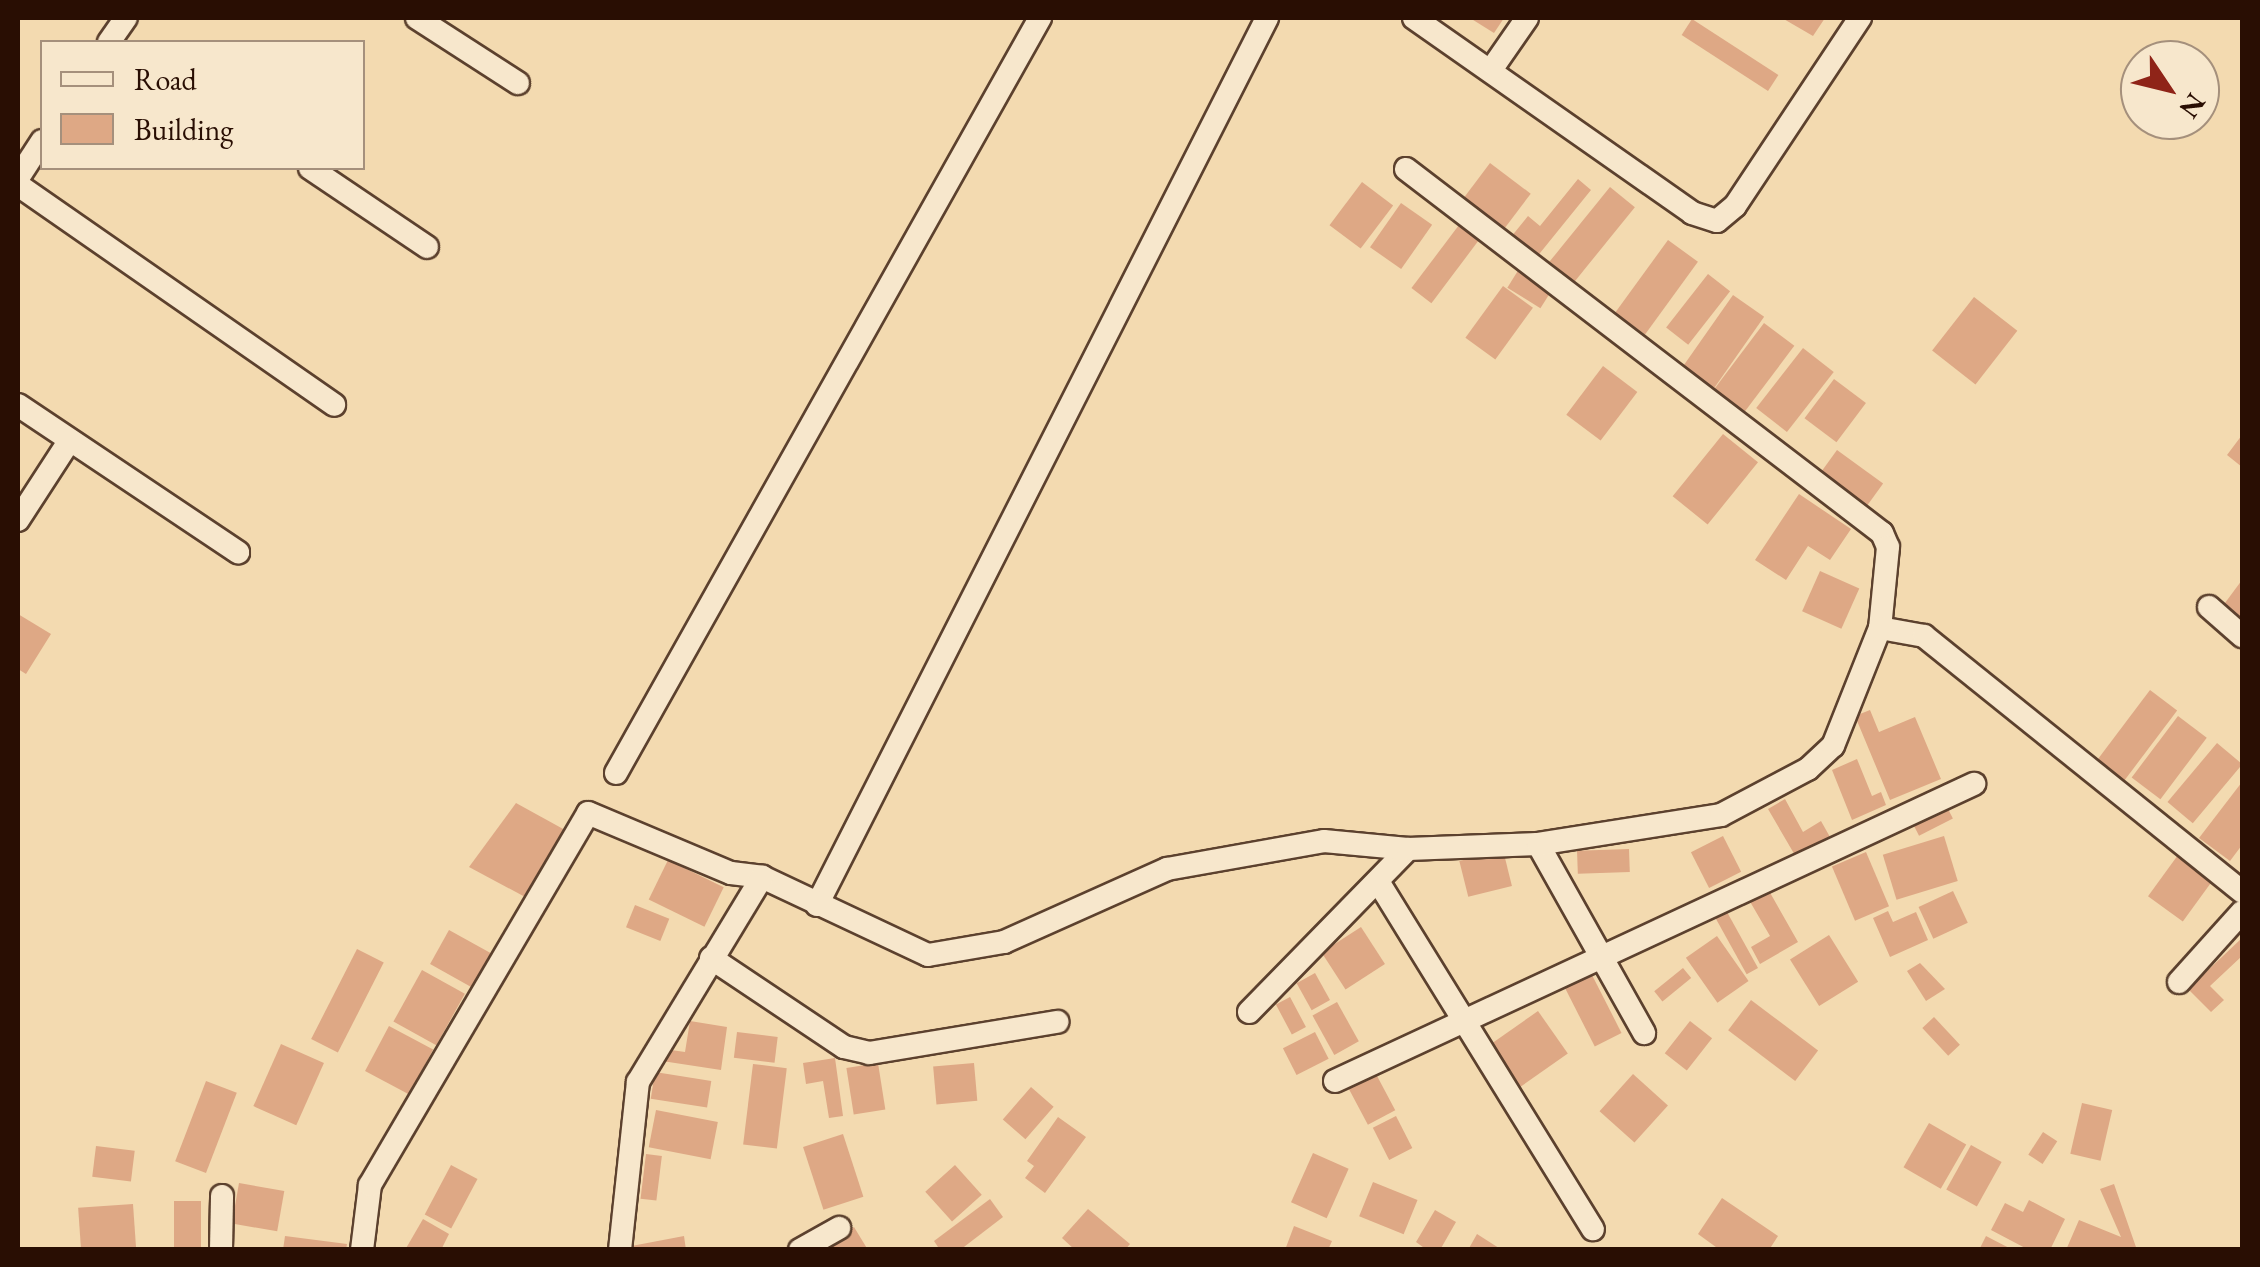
<!DOCTYPE html>
<html>
<head>
<meta charset="utf-8">
<style>
	body { margin:0 }
	#map { position:relative; width:2260px; height:1267px; overflow:hidden; background:#f3dab0; font-family:"EB Garamond",serif }
	div>[style] { position:absolute }
	.building>* { inset:0; background:#dea885; transform-origin:0 0 }
	.roads { filter:drop-shadow(2px 0 #5c412e) drop-shadow(-2px 0 #5c412e) drop-shadow(0 2px #5c412e) drop-shadow(0 -2px #5c412e) }
	.minor>* { height:22px; margin:-11px; padding:0 11px; transform-origin:11px; border-radius:11px; background:#f7e7cc }
	span { translate:-50% -50%; white-space:nowrap; text-align:center; line-height:1.15; -webkit-text-stroke:8px #f7e7cc; paint-order:stroke }
	.frame { position:absolute; inset:0; border:20px solid #290e03; pointer-events:none }
	.legend { position:absolute; left:40px; top:40px; width:325px; height:130px; box-sizing:border-box; background:#f7e7cc; border:2px solid #a5907c; margin:0; padding:12px 18px; list-style:none; font-size:30px; color:#290e03 }
	.legend li { display:flex; align-items:center; gap:20px; height:50px }
	.legend b { width:50px; border:2px solid #a5907c }
	.north { position:absolute; left:2120px; top:40px; width:100px; height:100px; box-sizing:border-box; background:#f7e7cc; border:2px solid #a5907c; border-radius:50%; rotate:125deg; font-size:28px; font-weight:700; line-height:40px; text-align:center; color:#290e03 }
	.north::after { content:''; display:block; margin:auto; width:35px; height:45px; background:#8f2418; clip-path:polygon(50% 0,100% 100%,50% 72%,0 100%) }
</style>
</head>
<body>
<div id="map">
	<div class="building">
		<i style="clip-path:polygon(1470px 18px,1504px 18px,1494px 33px)"></i>
		<i style="clip-path:polygon(1782px 18px,1825px 18px,1813px 36px)"></i>
		<i style="left:1692px;top:19px;width:103px;height:19px;rotate:33deg"></i>
		<i style="left:1490px;top:163px;width:51px;height:44px;rotate:37deg"></i>
		<i style="clip-path:polygon(1578px 179px,1591px 190px,1536px 258px,1511px 237px,1528px 216px,1540px 226px)"></i>
		<i style="left:1362px;top:182px;width:39px;height:54px;rotate:37deg"></i>
		<i style="left:1610px;top:187px;width:32px;height:96px;rotate:39deg"></i>
		<i style="left:1401px;top:203px;width:38px;height:54px;rotate:35deg"></i>
		<i style="left:1462px;top:221px;width:25px;height:84px;rotate:37deg"></i>
		<i style="left:1668px;top:240px;width:37px;height:90px;rotate:36deg"></i>
		<i style="left:1519px;top:269px;width:39px;height:22px;rotate:32deg"></i>
		<i style="left:1708px;top:274px;width:28px;height:68px;rotate:38deg"></i>
		<i style="left:1503px;top:286px;width:37px;height:64px;rotate:36deg"></i>
		<i style="left:1733px;top:295px;width:38px;height:91px;rotate:35deg"></i>
		<i style="left:1974px;top:297px;width:55px;height:68px;rotate:38deg"></i>
		<i style="left:1764px;top:323px;width:38px;height:87px;rotate:37deg"></i>
		<i style="left:1803px;top:348px;width:39px;height:76px;rotate:38deg"></i>
		<i style="left:1603px;top:366px;width:43px;height:61px;rotate:37deg"></i>
		<i style="left:1834px;top:379px;width:40px;height:49px;rotate:37deg"></i>
		<i style="left:1723px;top:434px;width:45px;height:80px;rotate:39deg"></i>
		<i style="clip-path:polygon(2242px 435px,2242px 467px,2227px 455px)"></i>
		<i style="left:1837px;top:450px;width:57px;height:32px;rotate:36deg"></i>
		<i style="clip-path:polygon(1799px 494px,1851px 529px,1830px 560px,1808px 546px,1786px 580px,1755px 560px)"></i>
		<i style="left:1820px;top:571px;width:43px;height:44px;rotate:24deg"></i>
		<i style="clip-path:polygon(2242px 580px,2242px 622px,2222px 607px)"></i>
		<i style="clip-path:polygon(18px 614px,51px 634px,26px 674px,18px 669px)"></i>
		<i style="left:2150px;top:690px;width:34px;height:88px;rotate:37deg"></i>
		<i style="clip-path:polygon(1870px 710px,1879px 732px,1915px 717px,1941px 779px,1890px 800px,1855px 716px)"></i>
		<i style="left:2178px;top:716px;width:36px;height:77px;rotate:37deg"></i>
		<i style="left:2217px;top:743px;width:33px;height:77px;rotate:40deg"></i>
		<i style="clip-path:polygon(1857px 759px,1872px 796px,1881px 792px,1886px 805px,1852px 820px,1832px 770px)"></i>
		<i style="clip-path:polygon(2242px 782px,2242px 845px,2230px 861px,2199px 838px)"></i>
		<i style="clip-path:polygon(1785px 799px,1803px 832px,1821px 821px,1830px 837px,1796px 857px,1768px 809px)"></i>
		<i style="clip-path:polygon(516px 803px,565px 830px,527px 898px,469px 867px)"></i>
		<i style="left:1947px;top:807px;width:13px;height:38px;rotate:63deg"></i>
		<i style="left:1723px;top:836px;width:40px;height:36px;rotate:63deg"></i>
		<i style="left:1944px;top:836px;width:47px;height:64px;rotate:73deg"></i>
		<i style="left:1629px;top:849px;width:23px;height:52px;rotate:88deg"></i>
		<i style="left:1503px;top:850px;width:37px;height:45px;rotate:76deg"></i>
		<i style="left:1866px;top:852px;width:59px;height:37px;rotate:67deg"></i>
		<i style="left:2178px;top:855px;width:43px;height:51px;rotate:36deg"></i>
		<i style="left:668px;top:860px;width:62px;height:44px;rotate:26deg"></i>
		<i style="clip-path:polygon(1764px 882px,1798px 942px,1760px 964px,1751px 947px,1770px 936px,1745px 893px)"></i>
		<i style="left:1953px;top:891px;width:35px;height:38px;rotate:65deg"></i>
		<i style="left:635px;top:905px;width:37px;height:24px;rotate:22deg"></i>
		<i style="clip-path:polygon(1888px 911px,1893px 922px,1916px 912px,1928px 940px,1890px 957px,1873px 918px)"></i>
		<i style="left:1727px;top:912px;width:64px;height:13px;rotate:61deg"></i>
		<i style="left:1361px;top:927px;width:44px;height:47px;rotate:57deg"></i>
		<i style="left:449px;top:930px;width:48px;height:39px;rotate:29deg"></i>
		<i style="left:1829px;top:935px;width:55px;height:46px;rotate:58deg"></i>
		<i style="left:1717px;top:936px;width:55px;height:38px;rotate:55deg"></i>
		<i style="clip-path:polygon(2242px 938px,2242px 956px,2210px 986px,2224px 1000px,2211px 1012px,2188px 989px)"></i>
		<i style="left:357px;top:949px;width:30px;height:101px;rotate:27deg"></i>
		<i style="clip-path:polygon(1920px 963px,1945px 989px,1926px 1001px,1907px 971px)"></i>
		<i style="left:1683px;top:968px;width:13px;height:37px;rotate:51deg"></i>
		<i style="left:422px;top:970px;width:49px;height:59px;rotate:29deg"></i>
		<i style="left:1315px;top:973px;width:31px;height:21px;rotate:61deg"></i>
		<i style="left:1592px;top:975px;width:65px;height:30px;rotate:63deg"></i>
		<i style="left:1290px;top:997px;width:34px;height:16px;rotate:62deg"></i>
		<i style="left:1751px;top:1000px;width:84px;height:38px;rotate:37deg"></i>
		<i style="left:1337px;top:1002px;width:45px;height:28px;rotate:61deg"></i>
		<i style="left:1538px;top:1011px;width:52px;height:60px;rotate:55deg"></i>
		<i style="left:1934px;top:1017px;width:38px;height:16px;rotate:47deg"></i>
		<i style="clip-path:polygon(690px 1021px,727px 1027px,721px 1070px,662px 1061px,664px 1049px,685px 1052px)"></i>
		<i style="left:1690px;top:1021px;width:28px;height:41px;rotate:38deg"></i>
		<i style="left:389px;top:1026px;width:50px;height:51px;rotate:28deg"></i>
		<i style="left:737px;top:1032px;width:41px;height:26px;rotate:7deg"></i>
		<i style="left:1315px;top:1032px;width:30px;height:36px;rotate:63deg"></i>
		<i style="left:281px;top:1044px;width:47px;height:68px;rotate:24deg"></i>
		<i style="clip-path:polygon(835px 1058px,843px 1116px,829px 1118px,823px 1081px,806px 1084px,803px 1063px)"></i>
		<i style="left:878px;top:1063px;width:47px;height:32px;rotate:81deg"></i>
		<i style="left:974px;top:1063px;width:38px;height:41px;rotate:85deg"></i>
		<i style="left:753px;top:1064px;width:34px;height:81px;rotate:7deg"></i>
		<i style="left:655px;top:1072px;width:57px;height:27px;rotate:9deg"></i>
		<i style="left:1376px;top:1074px;width:41px;height:31px;rotate:62deg"></i>
		<i style="left:1633px;top:1074px;width:47px;height:50px;rotate:42deg"></i>
		<i style="left:206px;top:1081px;width:33px;height:86px;rotate:21deg"></i>
		<i style="left:1031px;top:1087px;width:30px;height:43px;rotate:41deg"></i>
		<i style="left:2082px;top:1103px;width:31px;height:52px;rotate:13deg"></i>
		<i style="left:656px;top:1110px;width:63px;height:38px;rotate:11deg"></i>
		<i style="left:1396px;top:1116px;width:36px;height:26px;rotate:63deg"></i>
		<i style="clip-path:polygon(1058px 1117px,1086px 1137px,1045px 1193px,1025px 1178px,1034px 1166px,1027px 1161px)"></i>
		<i style="left:1929px;top:1123px;width:43px;height:51px;rotate:30deg"></i>
		<i style="left:2043px;top:1132px;width:17px;height:27px;rotate:33deg"></i>
		<i style="left:843px;top:1134px;width:66px;height:42px;rotate:72deg"></i>
		<i style="left:1971px;top:1145px;width:35px;height:51px;rotate:29deg"></i>
		<i style="left:96px;top:1146px;width:39px;height:31px;rotate:7deg"></i>
		<i style="left:1313px;top:1153px;width:39px;height:54px;rotate:24deg"></i>
		<i style="left:646px;top:1154px;width:16px;height:45px;rotate:7deg"></i>
		<i style="left:451px;top:1165px;width:30px;height:56px;rotate:28deg"></i>
		<i style="left:955px;top:1165px;width:40px;height:40px;rotate:48deg"></i>
		<i style="left:1373px;top:1182px;width:48px;height:37px;rotate:22deg"></i>
		<i style="left:239px;top:1183px;width:46px;height:41px;rotate:10deg"></i>
		<i style="clip-path:polygon(2114px 1184px,2137px 1250px,2066px 1250px,2079px 1220px,2121px 1237px,2100px 1189px)"></i>
		<i style="clip-path:polygon(1722px 1198px,1778px 1236px,1769px 1250px,1720px 1250px,1698px 1234px)"></i>
		<i style="clip-path:polygon(990px 1199px,1003px 1217px,960px 1250px,940px 1250px,934px 1241px)"></i>
		<i style="clip-path:polygon(2029px 1200px,2065px 1219px,2050px 1250px,2029px 1250px,1991px 1230px,2005px 1203px,2023px 1212px)"></i>
		<i style="left:174px;top:1201px;width:27px;height:49px"></i>
		<i style="left:133px;top:1204px;width:46px;height:55px;rotate:86deg"></i>
		<i style="clip-path:polygon(1088px 1209px,1130px 1244px,1125px 1250px,1075px 1250px,1062px 1238px)"></i>
		<i style="clip-path:polygon(1435px 1210px,1456px 1222px,1440px 1250px,1427px 1250px,1416px 1242px)"></i>
		<i style="clip-path:polygon(423px 1219px,449px 1234px,441px 1250px,405px 1250px)"></i>
		<i style="clip-path:polygon(1294px 1226px,1332px 1241px,1328px 1250px,1285px 1250px)"></i>
		<i style="clip-path:polygon(854px 1227px,868px 1250px,819px 1250px)"></i>
		<i style="clip-path:polygon(1477px 1234px,1502px 1250px,1468px 1250px)"></i>
		<i style="clip-path:polygon(285px 1236px,347px 1244px,346px 1250px,283px 1250px)"></i>
		<i style="clip-path:polygon(684px 1236px,686px 1250px,621px 1250px,621px 1248px)"></i>
		<i style="clip-path:polygon(1986px 1236px,2013px 1250px,1979px 1250px)"></i>
	</div>
	<div class="roads">
		<div class="minor">
			<i style="left:417px;top:18px;width:120px;rotate:32.8deg"></i>
			<i style="left:1414px;top:18px;width:340px;rotate:35deg"></i>
			<i style="left:1692px;top:213px;width:26px;rotate:18deg"></i>
			<i style="left:1717px;top:221px;width:23px;rotate:-40deg"></i>
			<i style="left:1735px;top:206px;width:226px;rotate:-56.4deg"></i>
			<i style="left:109px;top:42px;width:29px;rotate:-55deg"></i>
			<i style="left:1491px;top:70px;width:63px;rotate:-55.3deg"></i>
			<i style="left:310px;top:168px;width:141px;rotate:34deg"></i>
			<i style="left:1406px;top:169px;width:599px;rotate:37.41deg"></i>
			<i style="left:1882px;top:533px;width:15px;rotate:67deg"></i>
			<i style="left:1888px;top:547px;width:81px;rotate:95.6deg"></i>
			<i style="left:18px;top:178px;width:44px;rotate:-57deg"></i>
			<i style="left:18px;top:185px;width:385px;rotate:34.8deg"></i>
			<i style="left:18px;top:405px;width:265px;rotate:33.8deg"></i>
			<i style="left:18px;top:520px;width:95px;rotate:-57deg"></i>
			<i style="left:2209px;top:607px;width:44px;rotate:41.3deg"></i>
			<i style="left:616px;top:773px;width:866px;rotate:-60.68deg"></i>
			<i style="left:1538px;top:844px;width:217px;rotate:60.7deg"></i>
			<i style="left:1379px;top:883px;width:407px;rotate:58.3deg"></i>
			<i style="left:817px;top:905px;width:995px;rotate:-63.1deg"></i>
			<i style="left:711px;top:958px;width:160px;rotate:33.8deg"></i>
			<i style="left:844px;top:1047px;width:26px;rotate:13deg"></i>
			<i style="left:869px;top:1053px;width:191px;rotate:-9.4deg"></i>
			<i style="left:2179px;top:982px;width:94px;rotate:-48deg"></i>
			<i style="left:1249px;top:1012px;width:228px;rotate:-45.7deg"></i>
			<i style="left:1335px;top:1081px;width:705px;rotate:-24.93deg"></i>
			<i style="left:221px;top:1250px;width:54px;rotate:-88.9deg"></i>
			<i style="left:362px;top:1250px;width:65px;rotate:-83deg"></i>
			<i style="left:370px;top:1185px;width:431px;rotate:-59.6deg"></i>
			<i style="left:588px;top:813px;width:155px;rotate:22.8deg"></i>
			<i style="left:731px;top:873px;width:31px;rotate:7deg"></i>
			<i style="left:762px;top:877px;width:183px;rotate:25.2deg"></i>
			<i style="left:928px;top:955px;width:77px;rotate:-9.7deg"></i>
			<i style="left:1004px;top:942px;width:179px;rotate:-24.1deg"></i>
			<i style="left:1167px;top:869px;width:159px;rotate:-10.1deg"></i>
			<i style="left:1324px;top:841px;width:84px;rotate:5.4deg"></i>
			<i style="left:1408px;top:849px;width:130px;rotate:-2.2deg"></i>
			<i style="left:1538px;top:844px;width:185px;rotate:-9deg"></i>
			<i style="left:1721px;top:815px;width:98px;rotate:-27.9deg"></i>
			<i style="left:1808px;top:769px;width:34px;rotate:-43deg"></i>
			<i style="left:1833px;top:746px;width:127px;rotate:-68.3deg"></i>
			<i style="left:1880px;top:628px;width:45px;rotate:10.3deg"></i>
			<i style="left:1924px;top:636px;width:408px;rotate:38.8deg"></i>
			<i style="left:620px;top:1250px;width:169px;rotate:-83.9deg"></i>
			<i style="left:638px;top:1082px;width:240px;rotate:-58.8deg"></i>
			<i style="left:800px;top:1250px;width:45px;rotate:-29.4deg"></i>
		</div>
	</div>
	<div class="frame"></div>
	<ul class="legend">
	<li><b style="height:12px;background:#f7e7cc"></b>Road</li>
	<li><b style="height:28px;background:#dea885"></b>Building</li>
	</ul>
	<div class="north">N</div>
</div>
</body>
</html>
